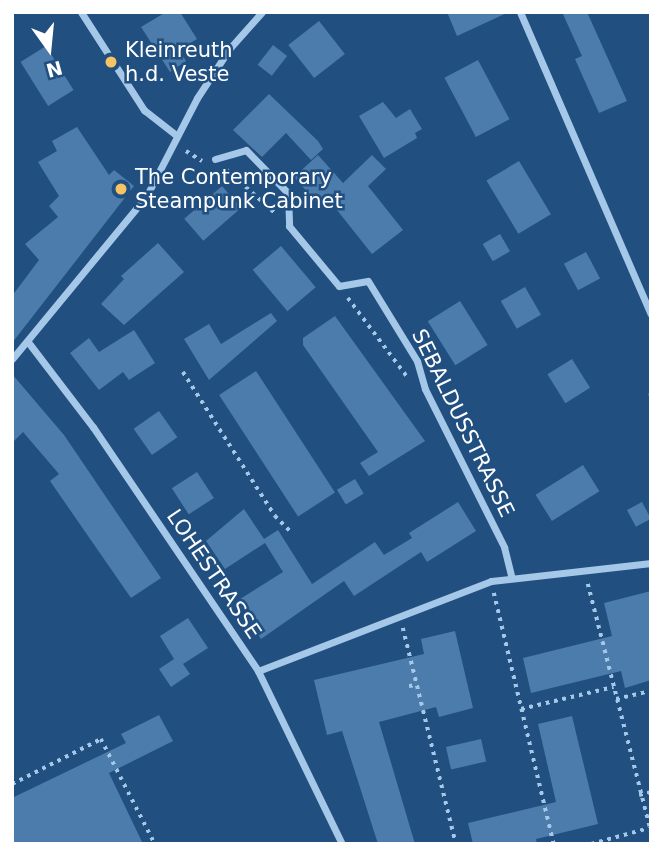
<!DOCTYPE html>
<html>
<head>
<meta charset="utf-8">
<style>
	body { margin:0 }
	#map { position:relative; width:663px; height:856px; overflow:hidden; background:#204f80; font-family:"DejaVu Sans",sans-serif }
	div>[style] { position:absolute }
	.building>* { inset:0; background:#4c7cab; transform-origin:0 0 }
	.path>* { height:3.5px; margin-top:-1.75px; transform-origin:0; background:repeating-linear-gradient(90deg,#a5c7e8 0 3.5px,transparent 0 8.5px) }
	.street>* { height:7px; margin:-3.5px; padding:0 3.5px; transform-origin:3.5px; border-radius:3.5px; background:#a5c7e8 }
	.dots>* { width:19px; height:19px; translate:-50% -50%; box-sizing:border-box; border:4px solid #204f80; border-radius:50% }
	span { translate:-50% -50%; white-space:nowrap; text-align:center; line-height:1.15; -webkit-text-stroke:5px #204f80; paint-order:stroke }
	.poi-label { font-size:21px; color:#fff }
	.left { translate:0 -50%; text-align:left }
	.street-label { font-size:21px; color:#fff }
	.frame { position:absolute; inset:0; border:14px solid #fff; pointer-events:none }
	.north { position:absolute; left:14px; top:14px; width:70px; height:70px; -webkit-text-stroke:5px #204f80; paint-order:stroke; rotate:165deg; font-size:19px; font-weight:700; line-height:28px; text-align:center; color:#fff }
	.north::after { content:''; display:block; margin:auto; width:24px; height:32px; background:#fff; clip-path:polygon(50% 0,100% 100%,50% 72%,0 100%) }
</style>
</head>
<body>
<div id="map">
	<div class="building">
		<i style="clip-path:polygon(166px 12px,180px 12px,197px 39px,179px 50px,186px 61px,170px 72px,141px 27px)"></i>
		<i style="clip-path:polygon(447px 12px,509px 12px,457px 36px)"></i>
		<i style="clip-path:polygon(562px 12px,587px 12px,627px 101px,599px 113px,575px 59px,582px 56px)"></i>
		<i style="left:319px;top:21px;width:42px;height:39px;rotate:52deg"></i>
		<i style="left:273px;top:45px;width:18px;height:25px;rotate:38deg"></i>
		<i style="left:46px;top:46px;width:52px;height:30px;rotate:58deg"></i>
		<i style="left:478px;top:60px;width:67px;height:38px;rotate:62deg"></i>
		<i style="clip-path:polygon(269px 94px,318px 141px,323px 149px,311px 160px,286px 133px,262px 157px,233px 130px)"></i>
		<i style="clip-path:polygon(383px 102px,396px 118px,410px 109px,422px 129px,415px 133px,417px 138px,384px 158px,359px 116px)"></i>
		<i style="clip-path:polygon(77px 127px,109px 175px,114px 170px,134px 186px,12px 343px,12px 296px,39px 260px,25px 244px,58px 217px,49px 206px,59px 196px,38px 162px,57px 151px,52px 141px)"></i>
		<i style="clip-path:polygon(318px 155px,343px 183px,372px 155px,386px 169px,368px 186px,403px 230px,372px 254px,325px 195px,317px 203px,294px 177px)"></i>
		<i style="left:519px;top:161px;width:62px;height:38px;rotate:59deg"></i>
		<i style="left:222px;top:186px;width:29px;height:50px;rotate:49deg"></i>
		<i style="left:500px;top:234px;width:20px;height:20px;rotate:60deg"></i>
		<i style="clip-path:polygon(158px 243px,184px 272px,124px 325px,101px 304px,124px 279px,121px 276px)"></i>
		<i style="left:281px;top:246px;width:54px;height:37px;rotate:50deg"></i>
		<i style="left:586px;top:252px;width:30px;height:25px;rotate:62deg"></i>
		<i style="left:525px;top:287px;width:32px;height:28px;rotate:60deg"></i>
		<i style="left:460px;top:301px;width:52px;height:38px;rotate:58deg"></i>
		<i style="clip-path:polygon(271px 313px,277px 321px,209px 380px,184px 339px,209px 324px,221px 344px)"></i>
		<i style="clip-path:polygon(335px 316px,425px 441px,369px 476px,360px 463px,378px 452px,303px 345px,303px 338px)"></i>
		<i style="clip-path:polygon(134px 330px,155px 363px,129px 380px,123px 372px,99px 390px,70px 353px,89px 338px,99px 352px)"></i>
		<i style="left:572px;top:359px;width:34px;height:29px;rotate:58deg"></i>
		<i style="left:256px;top:371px;width:145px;height:44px;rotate:57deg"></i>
		<i style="clip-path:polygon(12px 374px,64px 435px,161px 578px,131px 598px,50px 481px,59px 474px,23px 432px,12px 443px)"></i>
		<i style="left:159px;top:411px;width:32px;height:31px;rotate:55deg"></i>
		<i style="left:583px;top:465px;width:31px;height:56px;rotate:58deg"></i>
		<i style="left:197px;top:472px;width:31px;height:30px;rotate:57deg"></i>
		<i style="left:355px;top:479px;width:17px;height:21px;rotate:59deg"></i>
		<i style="clip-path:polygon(458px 502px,476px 531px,427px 562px,421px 552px,354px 596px,344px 581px,261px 639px,237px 601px,283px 572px,265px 543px,225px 569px,206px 541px,244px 509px,264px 539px,278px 530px,312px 584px,375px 542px,384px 555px,412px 538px,409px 533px)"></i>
		<i style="left:642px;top:502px;width:19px;height:17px;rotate:62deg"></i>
		<i style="clip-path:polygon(651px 591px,651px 680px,625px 688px,621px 671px,531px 693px,523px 658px,612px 636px,604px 603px)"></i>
		<i style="clip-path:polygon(188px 618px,208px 648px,183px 664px,190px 674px,171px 687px,159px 669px,174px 659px,160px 636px)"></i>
		<i style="clip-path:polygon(455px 631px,473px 708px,439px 717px,436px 707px,379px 722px,415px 844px,378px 844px,342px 731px,327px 735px,314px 680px,424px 654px,421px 639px)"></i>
		<i style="clip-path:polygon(159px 715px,173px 741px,109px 773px,143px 844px,12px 844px,12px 798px,126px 743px,121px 734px)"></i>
		<i style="clip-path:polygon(572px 716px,598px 824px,536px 839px,537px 844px,473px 844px,468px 823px,556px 802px,538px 724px)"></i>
		<i style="left:481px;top:739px;width:23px;height:36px;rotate:77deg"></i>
	</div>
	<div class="path">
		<i style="left:186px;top:151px;width:19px;rotate:32deg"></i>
		<i style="left:227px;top:170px;width:66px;rotate:41.9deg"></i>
		<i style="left:348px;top:298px;width:100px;rotate:53.1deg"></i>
		<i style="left:183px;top:372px;width:171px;rotate:57.4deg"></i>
		<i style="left:275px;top:516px;width:24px;rotate:45deg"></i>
		<i style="left:651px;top:393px;width:4px;rotate:90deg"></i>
		<i style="left:588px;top:584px;width:256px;rotate:75.7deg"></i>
		<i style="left:494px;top:593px;width:258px;rotate:76.6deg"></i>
		<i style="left:403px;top:628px;width:222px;rotate:76.2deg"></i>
		<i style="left:409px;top:686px;width:8px;rotate:-7deg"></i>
		<i style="left:616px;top:699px;width:36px;rotate:-13deg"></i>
		<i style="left:521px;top:709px;width:95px;rotate:-13.4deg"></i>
		<i style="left:12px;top:784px;width:100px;rotate:-26.8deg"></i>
		<i style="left:101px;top:739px;width:118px;rotate:62.8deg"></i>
		<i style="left:639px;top:795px;width:12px;rotate:-14deg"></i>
		<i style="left:591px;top:844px;width:60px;rotate:-15.4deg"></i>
	</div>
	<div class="street">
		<i style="left:81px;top:12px;width:117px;rotate:57.3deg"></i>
		<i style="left:144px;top:110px;width:41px;rotate:38deg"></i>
		<i style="left:520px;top:12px;width:329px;rotate:66.6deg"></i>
		<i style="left:215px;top:159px;width:32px;rotate:-16deg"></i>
		<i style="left:246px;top:150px;width:60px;rotate:45.7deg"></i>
		<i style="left:288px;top:193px;width:33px;rotate:88deg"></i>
		<i style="left:289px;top:226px;width:78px;rotate:50.2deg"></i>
		<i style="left:339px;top:286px;width:29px;rotate:-10deg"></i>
		<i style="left:368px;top:281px;width:94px;rotate:58.5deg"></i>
		<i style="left:417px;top:361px;width:29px;rotate:74deg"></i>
		<i style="left:425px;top:389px;width:177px;rotate:63.4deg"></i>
		<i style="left:504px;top:547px;width:32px;rotate:76deg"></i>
		<i style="left:28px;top:342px;width:107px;rotate:52.6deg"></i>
		<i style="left:93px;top:427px;width:295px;rotate:55.9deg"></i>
		<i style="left:258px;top:671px;width:192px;rotate:64.1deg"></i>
		<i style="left:12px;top:359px;width:212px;rotate:-50.5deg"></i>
		<i style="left:147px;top:195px;width:109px;rotate:-62.7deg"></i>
		<i style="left:197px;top:98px;width:60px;rotate:-56.6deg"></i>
		<i style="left:230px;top:48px;width:48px;rotate:-48.4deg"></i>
		<i style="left:258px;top:671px;width:250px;rotate:-21.1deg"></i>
		<i style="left:491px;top:581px;width:161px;rotate:-6.4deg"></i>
	</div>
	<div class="dots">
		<i style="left:111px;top:62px;background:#f6c365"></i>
		<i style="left:121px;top:189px;background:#f6c365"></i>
	</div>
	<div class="poi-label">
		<span class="left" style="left:125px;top:62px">Kleinreuth<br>h.d. Veste</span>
		<span class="left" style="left:135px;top:189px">The Contemporary<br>Steampunk Cabinet</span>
	</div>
	<div class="street-label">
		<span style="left:463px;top:423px;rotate:64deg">SEBALDUSSTRASSE</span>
		<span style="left:214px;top:574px;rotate:56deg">LOHESTRASSE</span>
	</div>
	<div class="frame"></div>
	<div class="north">N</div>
</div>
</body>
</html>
